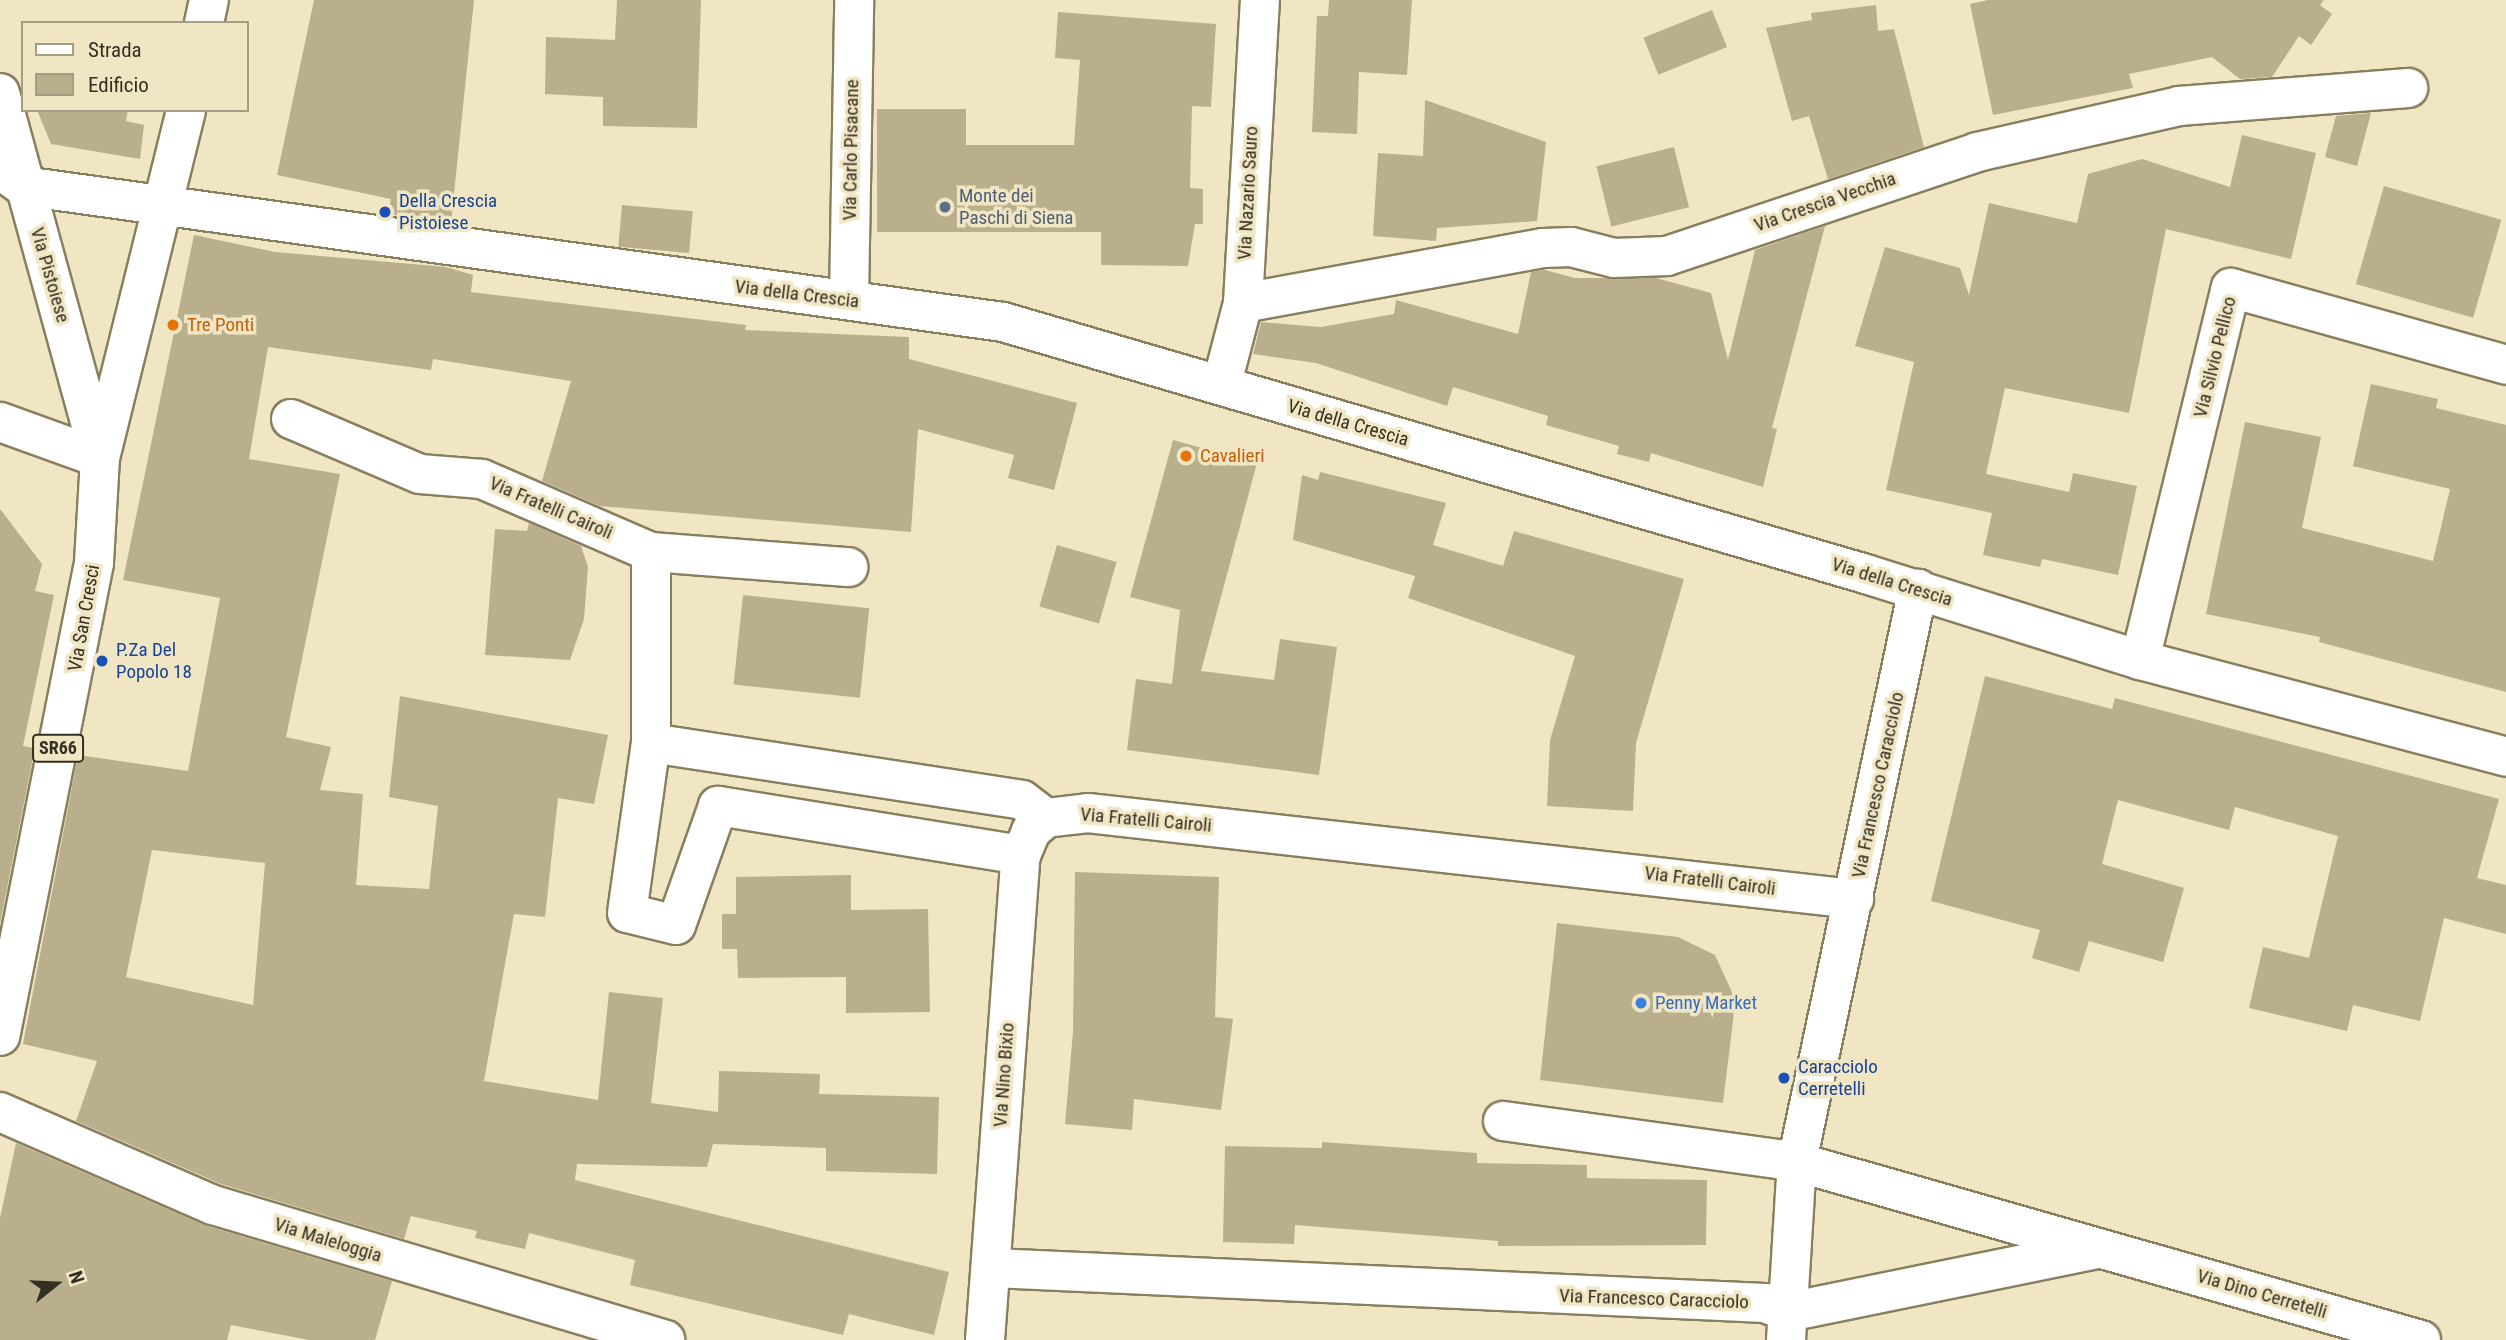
<!DOCTYPE html>
<html>
<head>
<meta charset="utf-8">
<style>
	body { margin:0 }
	#map { position:relative; width:2506px; height:1340px; overflow:hidden; background:#f1e6c3; font-family:"Roboto Condensed",sans-serif }
	div>[style] { position:absolute }
	.building>* { inset:0; background:#b9af8d; transform-origin:0 0 }
	.roads { filter:drop-shadow(2px 0 #897f5f) drop-shadow(-2px 0 #897f5f) drop-shadow(0 2px #897f5f) drop-shadow(0 -2px #897f5f) }
	.street>* { height:38px; margin:-19px; padding:0 19px; transform-origin:19px; border-radius:19px; background:#fff }
	.primary>* { height:38px; margin:-19px; padding:0 19px; transform-origin:19px; border-radius:19px; background:#fff }
	.dots>* { width:19px; height:19px; translate:-50% -50%; box-sizing:border-box; border:4px solid #f1e6c3; border-radius:50% }
	span { translate:-50% -50%; white-space:nowrap; text-align:center; line-height:1.15; -webkit-text-stroke:7px #f1e6c3; paint-order:stroke }
	.shield-label span { padding:2px 5px; background:#f1e6c3; border:2px solid; border-radius:5px; -webkit-text-stroke-width:0 }
	.shield-label { font-size:18px; color:#332f22; font-weight:700 }
	.street-label { font-size:19px; color:#332f22 }
	.service-label { font-size:19px; color:#4e5e75 }
	.left { translate:0 -50%; text-align:left }
	.transit-label { font-size:19px; color:#164399 }
	.food-label { font-size:19px; color:#c56008 }
	.shop-label { font-size:19px; color:#366cbe }
	.legend { position:absolute; left:21px; top:21px; width:228px; height:91px; box-sizing:border-box; background:#f1e6c3; border:2px solid #a59d83; margin:0; padding:9px 12px; list-style:none; font-size:21px; color:#332f22 }
	.legend li { display:flex; align-items:center; gap:14px; height:35px }
	.legend b { width:35px; border:2px solid #a59d83 }
	.north { position:absolute; left:21px; top:1249px; width:70px; height:70px; -webkit-text-stroke:5px #f1e6c3; paint-order:stroke; rotate:72deg; font-size:19px; font-weight:700; line-height:28px; text-align:center; color:#332f22 }
	.north::after { content:''; display:block; margin:auto; width:24px; height:32px; background:#332f22; clip-path:polygon(50% 0,100% 100%,50% 72%,0 100%) }
</style>
</head>
<body>
<div id="map">
	<div class="building">
		<i style="clip-path:polygon(314px 0,474px 0,451px 223px,388px 214px,391px 199px,277px 175px)"></i>
		<i style="clip-path:polygon(617px 0,701px 0,697px 128px,603px 126px,603px 97px,545px 94px,546px 37px,615px 40px)"></i>
		<i style="clip-path:polygon(1329px 0,1412px 0,1407px 75px,1359px 72px,1357px 134px,1312px 132px,1317px 16px,1328px 16px)"></i>
		<i style="clip-path:polygon(1988px 0,2324px 0,2320px 5px,2332px 14px,2311px 45px,2299px 36px,2272px 77px,2240px 79px,2212px 57px,2129px 74px,2133px 88px,1993px 115px,1970px 4px)"></i>
		<i style="clip-path:polygon(1876px 5px,1878px 31px,1894px 29px,1924px 147px,1828px 179px,1809px 116px,1792px 121px,1766px 28px,1812px 20px,1811px 13px)"></i>
		<i style="left:1712px;top:10px;width:40px;height:74px;rotate:68deg"></i>
		<i style="clip-path:polygon(1058px 12px,1216px 24px,1211px 107px,1192px 106px,1190px 188px,1203px 189px,1203px 224px,1195px 224px,1188px 266px,1101px 265px,1101px 232px,877px 232px,877px 109px,966px 109px,966px 145px,1074px 145px,1080px 60px,1055px 58px)"></i>
		<i style="clip-path:polygon(1425px 100px,1546px 142px,1537px 221px,1437px 228px,1436px 241px,1373px 236px,1378px 153px,1423px 156px)"></i>
		<i style="clip-path:polygon(37px 110px,128px 110px,126px 121px,144px 125px,140px 159px,51px 144px)"></i>
		<i style="clip-path:polygon(2371px 113px,2357px 166px,2325px 157px,2336px 116px)"></i>
		<i style="clip-path:polygon(2242px 135px,2316px 153px,2291px 259px,2166px 229px,2129px 413px,2005px 388px,1986px 474px,2069px 492px,2073px 473px,2137px 486px,2118px 575px,2042px 559px,2040px 567px,1983px 555px,1992px 513px,1886px 490px,1914px 362px,1855px 346px,1885px 247px,1960px 268px,1969px 295px,1989px 203px,2077px 223px,2088px 174px,2142px 159px,2230px 187px)"></i>
		<i style="left:1674px;top:147px;width:62px;height:80px;rotate:76deg"></i>
		<i style="left:2384px;top:186px;width:122px;height:102px;rotate:16deg"></i>
		<i style="left:622px;top:205px;width:71px;height:42px;rotate:5deg"></i>
		<i style="clip-path:polygon(1825px 226px,1772px 428px,1777px 429px,1763px 487px,1651px 453px,1649px 462px,1617px 454px,1619px 446px,1546px 425px,1548px 416px,1453px 387px,1447px 406px,1316px 363px,1253px 354px,1261px 322px,1321px 327px,1394px 314px,1396px 300px,1518px 334px,1531px 272px,1545px 270px,1575px 278px,1656px 278px,1711px 293px,1728px 360px,1755px 250px)"></i>
		<i style="clip-path:polygon(evenodd,194px 235px,275px 252px,446px 267px,473px 275px,471px 292px,746px 325px,745px 330px,909px 337px,909px 359px,1077px 403px,1054px 490px,1008px 478px,1014px 455px,918px 429px,911px 532px,600px 506px,542px 481px,571px 381px,433px 359px,431px 370px,268px 347px,249px 459px,340px 474px,286px 737px,331px 747px,320px 790px,363px 794px,356px 885px,429px 889px,438px 806px,389px 797px,400px 696px,608px 735px,594px 804px,558px 798px,545px 917px,514px 914px,484px 1081px,598px 1100px,609px 992px,663px 998px,651px 1103px,718px 1112px,719px 1071px,820px 1074px,819px 1094px,939px 1097px,937px 1174px,826px 1171px,826px 1148px,713px 1144px,707px 1167px,577px 1164px,575px 1180px,949px 1272px,934px 1335px,849px 1314px,843px 1335px,630px 1285px,635px 1260px,529px 1233px,525px 1249px,475px 1238px,477px 1231px,411px 1216px,404px 1239px,221px 1184px,76px 1121px,97px 1061px,23px 1044px,78px 755px,188px 771px,220px 598px,123px 580px,194px 235px,152px 850px,265px 863px,253px 1005px,126px 977px,152px 850px)"></i>
		<i style="clip-path:polygon(2371px 384px,2438px 399px,2436px 408px,2506px 425px,2506px 692px,2319px 642px,2320px 637px,2206px 614px,2245px 422px,2321px 437px,2302px 528px,2433px 561px,2450px 489px,2353px 466px)"></i>
		<i style="clip-path:polygon(1173px 440px,1257px 463px,1201px 671px,1274px 680px,1280px 639px,1337px 647px,1319px 775px,1127px 750px,1136px 679px,1172px 684px,1180px 610px,1130px 597px)"></i>
		<i style="clip-path:polygon(1320px 472px,1446px 503px,1433px 545px,1503px 566px,1514px 531px,1684px 579px,1636px 743px,1633px 811px,1547px 806px,1550px 740px,1575px 656px,1408px 598px,1415px 576px,1293px 540px,1302px 475px,1318px 480px)"></i>
		<i style="clip-path:polygon(0 509px,42px 564px,35px 591px,54px 595px,23px 746px,35px 748px,0 924px)"></i>
		<i style="clip-path:polygon(529px 523px,581px 546px,588px 567px,584px 619px,570px 660px,485px 655px,495px 529px,527px 531px)"></i>
		<i style="left:1057px;top:545px;width:62px;height:64px;rotate:16deg"></i>
		<i style="left:743px;top:595px;width:127px;height:90px;rotate:6deg"></i>
		<i style="clip-path:polygon(1985px 676px,2112px 709px,2115px 698px,2499px 799px,2477px 878px,2506px 885px,2506px 934px,2444px 918px,2420px 1021px,2353px 1005px,2347px 1031px,2249px 1008px,2263px 947px,2309px 958px,2338px 836px,2235px 807px,2229px 830px,2118px 800px,2102px 864px,2184px 888px,2163px 962px,2089px 941px,2079px 972px,2032px 958px,2040px 930px,1931px 901px)"></i>
		<i style="clip-path:polygon(1075px 872px,1219px 877px,1215px 1017px,1233px 1019px,1221px 1110px,1134px 1099px,1132px 1130px,1065px 1124px,1073px 1032px)"></i>
		<i style="clip-path:polygon(851px 875px,851px 910px,928px 909px,930px 1012px,846px 1013px,846px 977px,738px 978px,737px 949px,722px 949px,722px 914px,736px 914px,736px 877px)"></i>
		<i style="clip-path:polygon(1557px 923px,1678px 937px,1715px 955px,1732px 992px,1734px 1013px,1723px 1103px,1540px 1080px)"></i>
		<i style="clip-path:polygon(1322px 1142px,1477px 1153px,1477px 1163px,1587px 1165px,1587px 1178px,1707px 1180px,1706px 1245px,1498px 1246px,1498px 1241px,1295px 1225px,1294px 1244px,1223px 1242px,1225px 1146px,1322px 1148px)"></i>
		<i style="clip-path:polygon(16px 1143px,204px 1225px,392px 1281px,375px 1340px,309px 1340px,231px 1325px,227px 1340px,0 1340px,0 1218px)"></i>
	</div>
	<div class="roads">
		<div class="street">
			<i style="left:204px;top:23px;width:24px;rotate:-78deg"></i>
			<i style="left:0;top:170px;width:28px;rotate:35deg"></i>
			<i style="left:23px;top:186px;width:989px;rotate:7.9deg"></i>
			<i style="left:1003px;top:322px;width:899px;rotate:16.28deg"></i>
			<i style="left:1866px;top:574px;width:287px;rotate:17.4deg"></i>
			<i style="left:2140px;top:660px;width:379px;rotate:14.8deg"></i>
			<i style="left:849px;top:300px;width:300px;rotate:-89deg"></i>
			<i style="left:1243px;top:303px;width:305px;rotate:-10.4deg"></i>
			<i style="left:1543px;top:248px;width:28px;rotate:-2deg"></i>
			<i style="left:1571px;top:247px;width:44px;rotate:14.3deg"></i>
			<i style="left:1614px;top:258px;width:53px;rotate:-2.2deg"></i>
			<i style="left:1667px;top:256px;width:327px;rotate:-18.5deg"></i>
			<i style="left:1977px;top:152px;width:207px;rotate:-12.8deg"></i>
			<i style="left:2179px;top:106px;width:230px;rotate:-4.5deg"></i>
			<i style="left:1222px;top:383px;width:83px;rotate:-75.3deg"></i>
			<i style="left:1243px;top:303px;width:303px;rotate:-86.8deg"></i>
			<i style="left:291px;top:419px;width:140px;rotate:23.1deg"></i>
			<i style="left:420px;top:474px;width:62px;rotate:4.6deg"></i>
			<i style="left:482px;top:479px;width:184px;rotate:23.4deg"></i>
			<i style="left:651px;top:552px;width:191px;rotate:90deg"></i>
			<i style="left:0;top:422px;width:106px;rotate:19.8deg"></i>
			<i style="left:100px;top:458px;width:358px;rotate:-76.1deg"></i>
			<i style="left:651px;top:552px;width:198px;rotate:4.4deg"></i>
			<i style="left:2140px;top:660px;width:383px;rotate:-76.3deg"></i>
			<i style="left:2231px;top:288px;width:286px;rotate:15.6deg"></i>
			<i style="left:1021px;top:855px;width:307px;rotate:-170.8deg"></i>
			<i style="left:718px;top:806px;width:126px;rotate:109.4deg"></i>
			<i style="left:676px;top:925px;width:50px;rotate:-166.2deg"></i>
			<i style="left:627px;top:913px;width:172px;rotate:-82deg"></i>
			<i style="left:651px;top:743px;width:375px;rotate:8.7deg"></i>
			<i style="left:1022px;top:800px;width:30px;rotate:37deg"></i>
			<i style="left:0;top:1112px;width:232px;rotate:23.6deg"></i>
			<i style="left:213px;top:1205px;width:472px;rotate:16.6deg"></i>
			<i style="left:1503px;top:1121px;width:297px;rotate:7.9deg"></i>
			<i style="left:1797px;top:1162px;width:649px;rotate:15.92deg"></i>
			<i style="left:993px;top:1268px;width:773px;rotate:2.6deg"></i>
			<i style="left:1765px;top:1303px;width:25px;rotate:21deg"></i>
			<i style="left:1788px;top:1312px;width:316px;rotate:-11.5deg"></i>
			<i style="left:985px;top:1340px;width:486px;rotate:-85.8deg"></i>
			<i style="left:1021px;top:855px;width:26px;rotate:-67deg"></i>
			<i style="left:1031px;top:831px;width:20px;rotate:-41deg"></i>
			<i style="left:1046px;top:818px;width:42px;rotate:-6.8deg"></i>
			<i style="left:1088px;top:813px;width:771px;rotate:6.41deg"></i>
			<i style="left:1786px;top:1340px;width:178px;rotate:-86.5deg"></i>
			<i style="left:1797px;top:1162px;width:586px;rotate:-78.08deg"></i>
		</div>
		<div class="primary">
			<i style="left:0;top:93px;width:378px;rotate:74.7deg"></i>
			<i style="left:100px;top:458px;width:105px;rotate:93.3deg"></i>
			<i style="left:94px;top:563px;width:482px;rotate:101.2deg"></i>
		</div>
	</div>
	<div class="dots">
		<i style="left:945px;top:207px;background:#5c6f8a"></i>
		<i style="left:385px;top:212px;background:#1a4fb4"></i>
		<i style="left:173px;top:325px;background:#e8710a"></i>
		<i style="left:1186px;top:456px;background:#e8710a"></i>
		<i style="left:102px;top:661px;background:#1a4fb4"></i>
		<i style="left:1641px;top:1003px;background:#3f7fe0"></i>
		<i style="left:1784px;top:1078px;background:#1a4fb4"></i>
	</div>
	<div class="shield-label">
		<span style="left:58px;top:748px">SR66</span>
	</div>
	<div class="street-label">
		<span style="left:851px;top:150px;rotate:-89deg">Via Carlo Pisacane</span>
		<span style="left:1248px;top:193px;rotate:-87deg">Via Nazario Sauro</span>
		<span style="left:1825px;top:202px;rotate:-19deg">Via Crescia Vecchia</span>
		<span style="left:50px;top:275px;rotate:74deg">Via Pistoiese</span>
		<span style="left:797px;top:294px;rotate:7deg">Via della Crescia</span>
		<span style="left:2215px;top:357px;rotate:-76deg">Via Silvio Pellico</span>
		<span style="left:1348px;top:423px;rotate:16deg">Via della Crescia</span>
		<span style="left:551px;top:508px;rotate:23deg">Via Fratelli Cairoli</span>
		<span style="left:1892px;top:582px;rotate:17deg">Via della Crescia</span>
		<span style="left:84px;top:618px;rotate:-80deg">Via San Cresci</span>
		<span style="left:1878px;top:785px;rotate:-78deg">Via Francesco Caracciolo</span>
		<span style="left:1146px;top:820px;rotate:5deg">Via Fratelli Cairoli</span>
		<span style="left:1710px;top:881px;rotate:7deg">Via Fratelli Cairoli</span>
		<span style="left:1004px;top:1075px;rotate:-86deg">Via Nino Bixio</span>
		<span style="left:328px;top:1240px;rotate:17deg">Via Maleloggia</span>
		<span style="left:2262px;top:1294px;rotate:16deg">Via Dino Cerretelli</span>
		<span style="left:1654px;top:1299px;rotate:2deg">Via Francesco Caracciolo</span>
	</div>
	<div class="service-label">
		<span class="left" style="left:959px;top:207px">Monte dei<br>Paschi di Siena</span>
	</div>
	<div class="transit-label">
		<span class="left" style="left:399px;top:212px">Della Crescia<br>Pistoiese</span>
		<span class="left" style="left:116px;top:661px">P.Za Del<br>Popolo 18</span>
		<span class="left" style="left:1798px;top:1078px">Caracciolo<br>Cerretelli</span>
	</div>
	<div class="food-label">
		<span class="left" style="left:187px;top:325px">Tre Ponti</span>
		<span class="left" style="left:1200px;top:456px">Cavalieri</span>
	</div>
	<div class="shop-label">
		<span class="left" style="left:1655px;top:1003px">Penny Market</span>
	</div>
	<ul class="legend">
	<li><b style="height:9px;background:#fff"></b>Strada</li>
	<li><b style="height:19px;background:#b9af8d"></b>Edificio</li>
	</ul>
	<div class="north">N</div>
</div>
</body>
</html>
